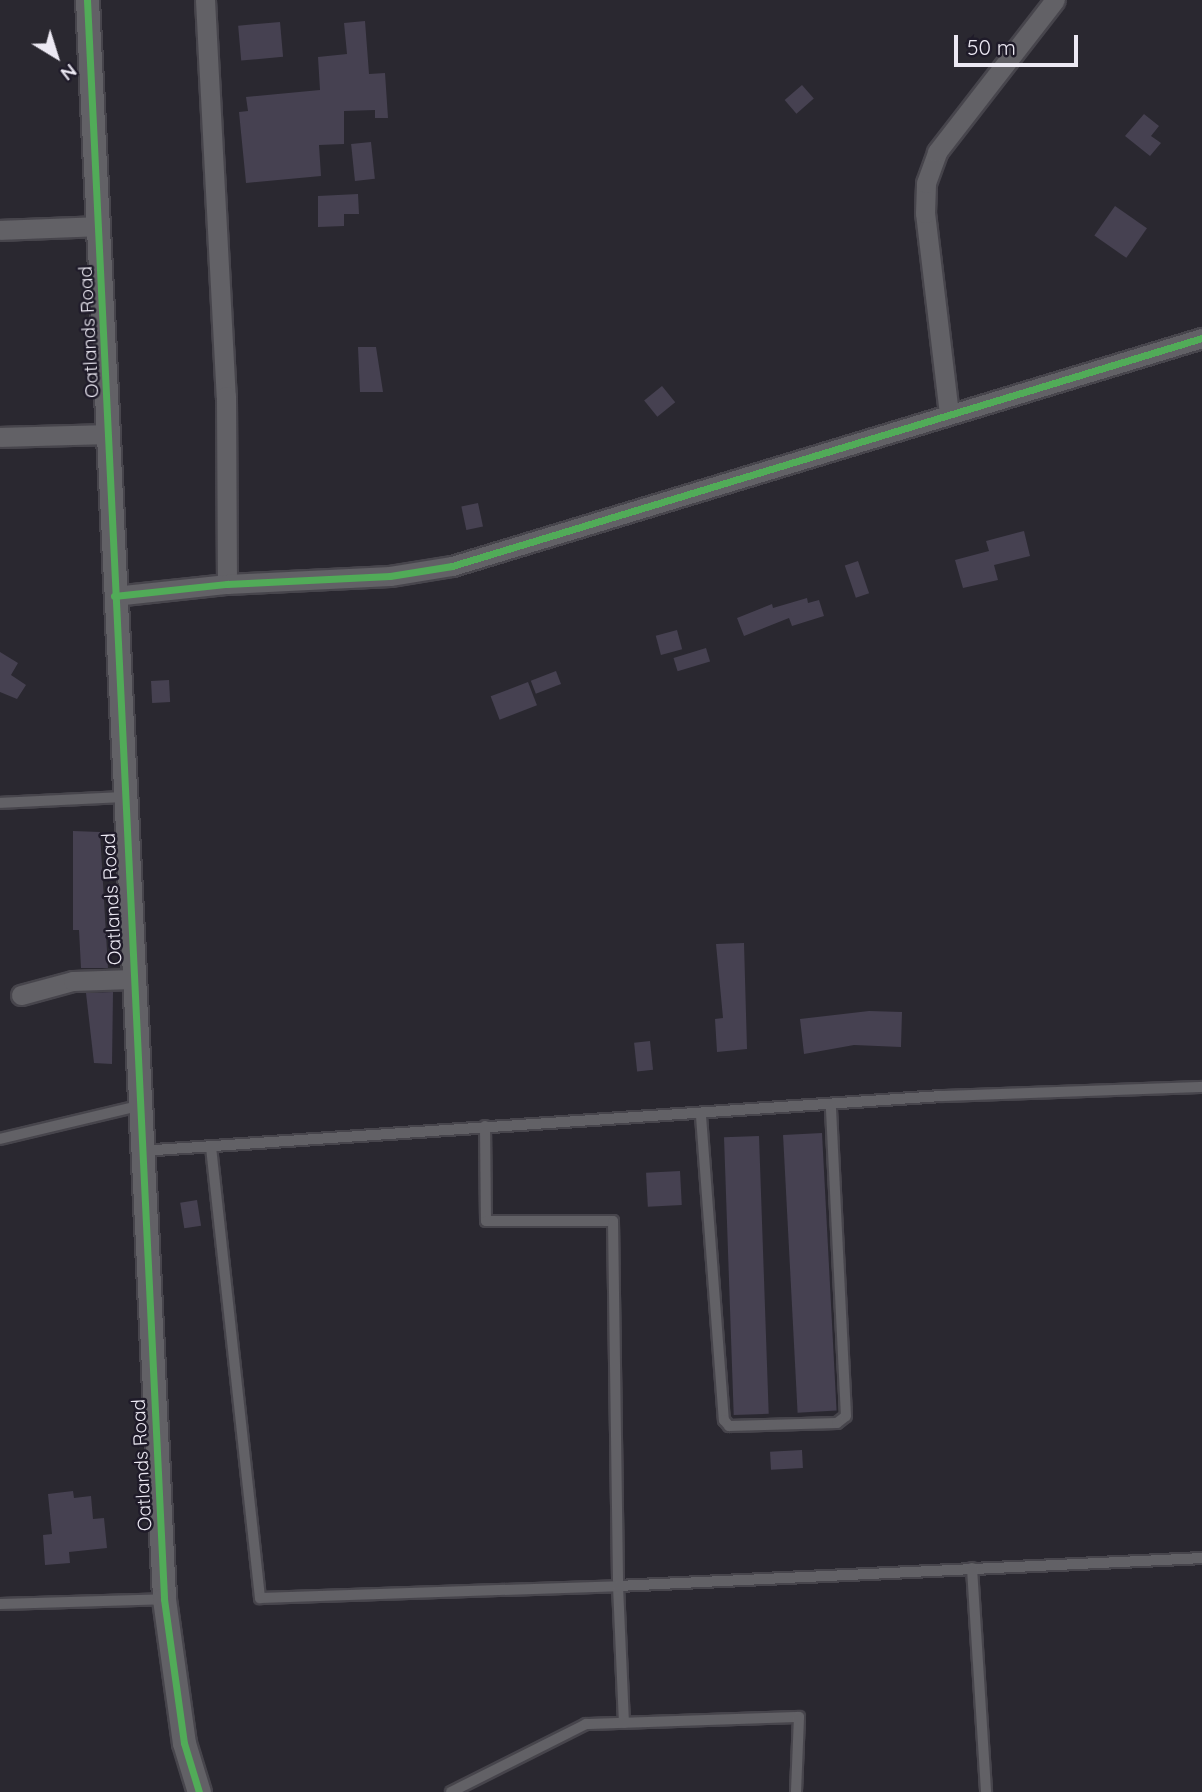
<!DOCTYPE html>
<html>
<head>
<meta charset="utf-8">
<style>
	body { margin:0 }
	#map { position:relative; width:1202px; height:1792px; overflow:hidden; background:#2a2830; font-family:Quicksand,sans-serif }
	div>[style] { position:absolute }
	.building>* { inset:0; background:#464151; transform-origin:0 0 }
	.roads { filter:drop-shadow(2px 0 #47454c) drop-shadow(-2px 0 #47454c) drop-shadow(0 2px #47454c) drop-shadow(0 -2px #47454c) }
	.service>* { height:10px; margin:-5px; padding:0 5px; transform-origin:5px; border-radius:5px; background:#626166 }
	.minor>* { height:19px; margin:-9.5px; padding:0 9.5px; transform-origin:9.5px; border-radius:9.5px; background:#626166 }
	.tertiary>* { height:23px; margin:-11.5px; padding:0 11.5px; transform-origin:11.5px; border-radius:11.5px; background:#626166 }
	.cycleway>* { height:7px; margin:-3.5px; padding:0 3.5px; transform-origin:3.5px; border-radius:3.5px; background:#51ab58 }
	span { translate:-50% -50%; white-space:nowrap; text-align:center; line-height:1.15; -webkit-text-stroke:5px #1f1b29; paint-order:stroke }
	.street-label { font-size:19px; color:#ece9f3 }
	.north { position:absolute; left:21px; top:21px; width:70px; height:70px; -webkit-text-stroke:5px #1f1b29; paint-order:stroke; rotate:142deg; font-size:19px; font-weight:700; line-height:28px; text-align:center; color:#ece9f3 }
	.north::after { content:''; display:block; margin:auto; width:24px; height:32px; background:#ece9f3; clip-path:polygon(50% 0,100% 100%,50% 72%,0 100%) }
	.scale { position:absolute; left:954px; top:35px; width:124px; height:32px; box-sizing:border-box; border:4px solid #ece9f3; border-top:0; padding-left:9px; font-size:21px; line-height:24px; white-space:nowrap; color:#ece9f3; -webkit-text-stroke:5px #1f1b29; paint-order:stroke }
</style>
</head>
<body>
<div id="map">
	<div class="building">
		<i style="clip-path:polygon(365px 21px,369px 74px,385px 73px,388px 118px,375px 118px,375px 110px,344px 111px,344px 144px,319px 145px,321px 176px,246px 183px,239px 112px,248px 111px,246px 97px,320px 90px,318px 57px,347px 54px,344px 23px)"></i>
		<i style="left:280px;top:22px;width:35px;height:42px;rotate:85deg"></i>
		<i style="left:802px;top:85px;width:18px;height:23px;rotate:49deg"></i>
		<i style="clip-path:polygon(1144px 114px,1159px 126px,1151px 136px,1161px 143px,1150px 156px,1125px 136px)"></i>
		<i style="left:371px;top:142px;width:37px;height:20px;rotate:84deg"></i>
		<i style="clip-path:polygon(358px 194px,359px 214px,344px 214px,344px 226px,318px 227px,318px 196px)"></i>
		<i style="left:1115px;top:206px;width:39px;height:36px;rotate:35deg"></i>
		<i style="clip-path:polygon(358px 347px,376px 347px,383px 392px,360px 392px)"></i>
		<i style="left:662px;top:386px;width:21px;height:23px;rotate:51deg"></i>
		<i style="left:478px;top:503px;width:24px;height:17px;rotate:78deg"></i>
		<i style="clip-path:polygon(1024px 531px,1030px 556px,994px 565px,998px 580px,963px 588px,955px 560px,989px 551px,986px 541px)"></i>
		<i style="left:858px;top:561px;width:34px;height:14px;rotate:71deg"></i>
		<i style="clip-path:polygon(807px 598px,808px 603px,819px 600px,824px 616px,792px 626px,789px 618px,744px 636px,737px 618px,772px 604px,773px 608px)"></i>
		<i style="left:677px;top:630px;width:20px;height:22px;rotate:75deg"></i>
		<i style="left:706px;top:648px;width:14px;height:34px;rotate:73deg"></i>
		<i style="clip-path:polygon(0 652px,18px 663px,11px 675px,26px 685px,17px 699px,0 692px)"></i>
		<i style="left:556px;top:671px;width:14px;height:27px;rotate:69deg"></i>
		<i style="left:169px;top:680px;width:22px;height:18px;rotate:87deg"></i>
		<i style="left:528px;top:682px;width:25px;height:40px;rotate:69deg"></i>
		<i style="clip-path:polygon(73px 831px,100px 832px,108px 968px,81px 968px,79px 930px,73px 930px)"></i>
		<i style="clip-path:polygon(744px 943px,747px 1049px,717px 1052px,715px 1019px,723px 1018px,716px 944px)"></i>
		<i style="clip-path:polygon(113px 992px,112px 1064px,94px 1063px,86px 993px)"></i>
		<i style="clip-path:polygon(869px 1011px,902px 1012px,901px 1047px,854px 1045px,804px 1054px,800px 1019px)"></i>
		<i style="left:650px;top:1041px;width:29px;height:16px;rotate:84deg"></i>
		<i style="left:822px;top:1133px;width:278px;height:39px;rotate:87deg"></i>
		<i style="left:759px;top:1136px;width:278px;height:35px;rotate:88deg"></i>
		<i style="left:680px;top:1171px;width:34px;height:34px;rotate:87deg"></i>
		<i style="left:197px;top:1200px;width:26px;height:17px;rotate:81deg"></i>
		<i style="left:802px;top:1450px;width:18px;height:32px;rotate:87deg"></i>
		<i style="clip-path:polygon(73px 1491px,74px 1498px,91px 1496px,93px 1519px,104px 1518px,107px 1548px,69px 1552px,70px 1563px,45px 1565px,43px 1535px,52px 1534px,48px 1494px)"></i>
	</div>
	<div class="roads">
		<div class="service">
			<i style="left:0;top:803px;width:124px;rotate:-2.8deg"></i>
			<i style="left:701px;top:1116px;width:305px;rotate:85.7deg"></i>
			<i style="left:724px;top:1420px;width:8px;rotate:50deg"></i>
			<i style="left:729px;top:1426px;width:108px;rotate:-1.6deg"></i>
			<i style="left:837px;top:1423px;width:11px;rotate:-38deg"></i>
			<i style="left:846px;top:1416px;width:311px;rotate:-92.8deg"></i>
			<i style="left:485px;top:1126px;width:95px;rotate:89.4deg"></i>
			<i style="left:486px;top:1221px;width:127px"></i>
			<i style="left:613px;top:1221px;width:365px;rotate:89.2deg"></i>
			<i style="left:618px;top:1586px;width:137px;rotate:87.5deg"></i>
			<i style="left:0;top:1139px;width:142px;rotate:-13.4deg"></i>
			<i style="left:211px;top:1147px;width:454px;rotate:83.8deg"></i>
			<i style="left:260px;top:1598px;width:358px;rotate:-1.9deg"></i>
			<i style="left:618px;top:1586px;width:585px;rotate:-2.74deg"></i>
			<i style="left:141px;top:1151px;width:803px;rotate:-3.93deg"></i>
			<i style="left:942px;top:1096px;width:260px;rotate:-2deg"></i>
			<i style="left:972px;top:1568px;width:224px;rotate:86.4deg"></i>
			<i style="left:0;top:1604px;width:164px;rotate:-1.7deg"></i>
			<i style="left:451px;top:1792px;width:151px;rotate:-26.7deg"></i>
			<i style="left:586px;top:1724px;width:213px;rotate:-1.9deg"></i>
			<i style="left:799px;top:1717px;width:75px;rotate:92.3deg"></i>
		</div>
		<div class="minor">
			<i style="left:205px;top:0;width:397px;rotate:87deg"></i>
			<i style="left:226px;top:396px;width:188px;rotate:89.7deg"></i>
			<i style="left:0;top:230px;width:99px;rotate:-2.3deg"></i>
			<i style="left:949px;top:414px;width:202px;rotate:-96.8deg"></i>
			<i style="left:925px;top:213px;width:30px;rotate:-88deg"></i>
			<i style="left:926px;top:183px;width:33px;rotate:-70deg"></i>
			<i style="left:937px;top:152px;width:192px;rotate:-52.2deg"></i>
			<i style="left:0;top:437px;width:110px;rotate:-1.6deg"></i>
			<i style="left:114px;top:596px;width:114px;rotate:-6.1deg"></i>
			<i style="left:227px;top:584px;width:163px;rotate:-2.8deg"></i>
			<i style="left:390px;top:576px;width:63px;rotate:-9.2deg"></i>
			<i style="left:452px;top:566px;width:784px;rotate:-16.91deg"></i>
			<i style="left:21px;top:995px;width:54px;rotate:-15.1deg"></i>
			<i style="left:73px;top:981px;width:59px;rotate:-1.9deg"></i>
		</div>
		<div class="tertiary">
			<i style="left:87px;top:0;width:1601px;rotate:87.24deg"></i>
			<i style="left:164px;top:1599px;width:145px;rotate:82.1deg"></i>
			<i style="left:184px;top:1743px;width:51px;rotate:73deg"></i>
		</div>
	</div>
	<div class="cycleway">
		<i style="left:87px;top:0;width:1601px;rotate:87.24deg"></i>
		<i style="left:164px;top:1599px;width:145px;rotate:82.1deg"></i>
		<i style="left:184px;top:1743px;width:51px;rotate:73deg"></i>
		<i style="left:114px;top:596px;width:114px;rotate:-6.1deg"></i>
		<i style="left:227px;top:584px;width:163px;rotate:-2.8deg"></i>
		<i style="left:390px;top:576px;width:63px;rotate:-9.2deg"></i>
		<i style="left:452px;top:566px;width:784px;rotate:-16.91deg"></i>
	</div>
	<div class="street-label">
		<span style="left:89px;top:332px;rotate:-93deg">Oatlands Road</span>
		<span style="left:112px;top:899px;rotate:-93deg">Oatlands Road</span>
		<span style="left:142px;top:1465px;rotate:-93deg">Oatlands Road</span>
	</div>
	<div class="north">N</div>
	<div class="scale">50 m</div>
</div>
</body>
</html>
